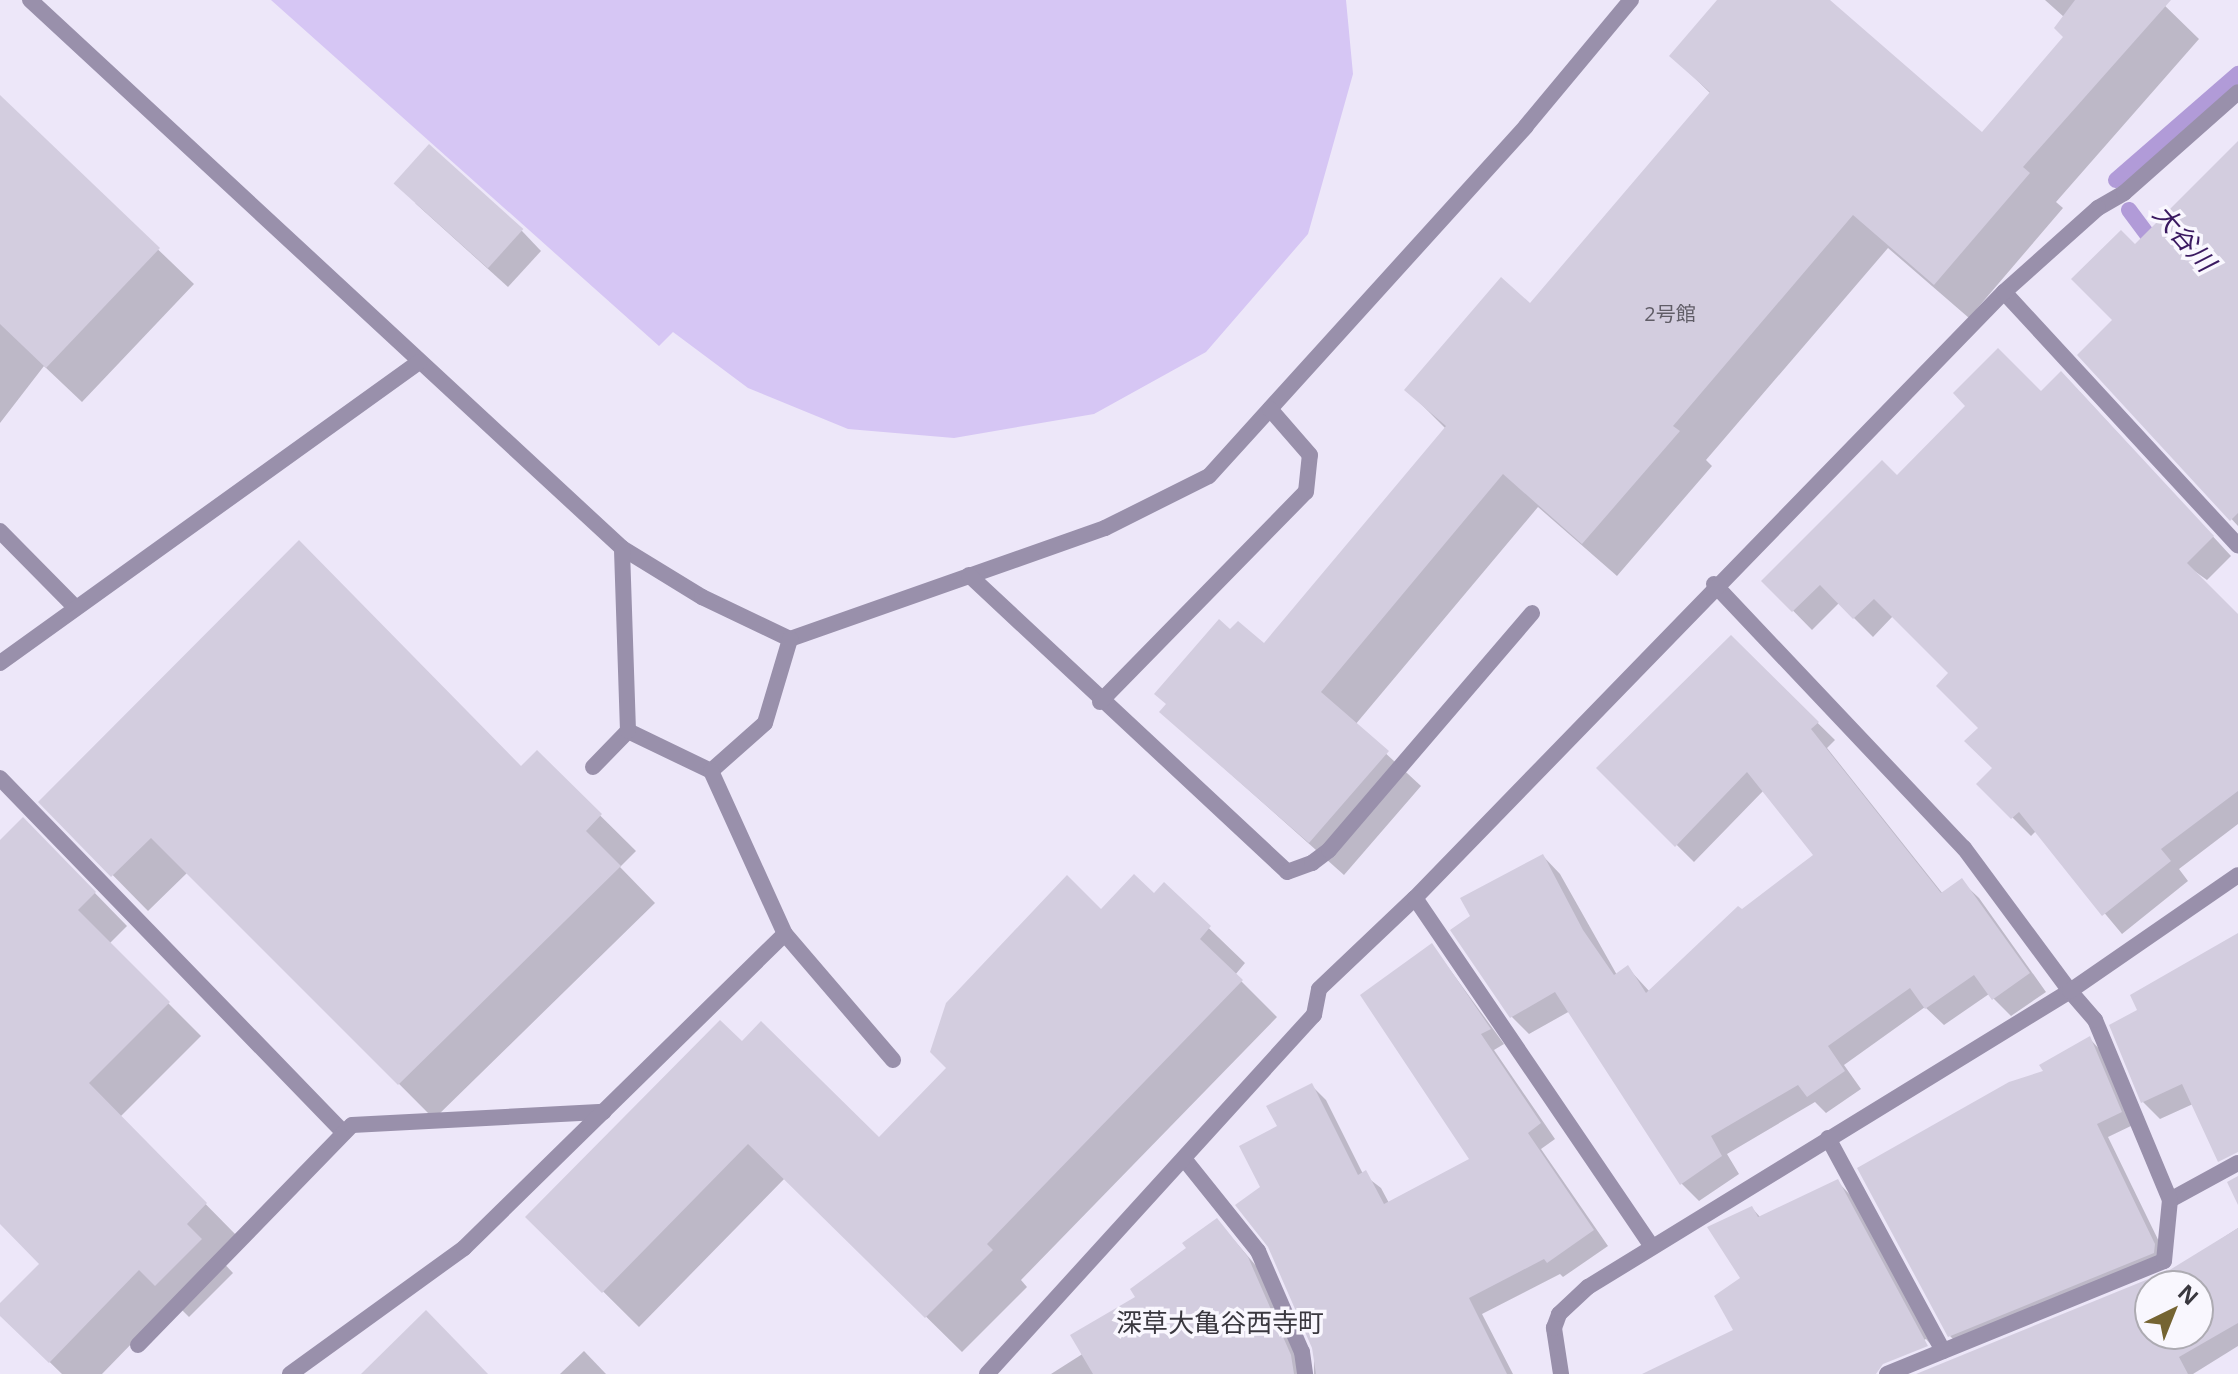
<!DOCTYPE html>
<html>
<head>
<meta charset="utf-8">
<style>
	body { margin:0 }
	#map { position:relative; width:2238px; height:1374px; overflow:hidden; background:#ede7f9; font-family:"Open Sans","Noto Sans JP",sans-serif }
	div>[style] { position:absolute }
	.green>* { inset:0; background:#d6c6f4 }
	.shadow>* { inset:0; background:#0003 }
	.stream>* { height:16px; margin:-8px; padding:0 8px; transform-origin:8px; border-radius:8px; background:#b19bd8 }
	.building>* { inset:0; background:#d3cddf; transform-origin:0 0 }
	.service>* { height:16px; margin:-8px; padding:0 8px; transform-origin:8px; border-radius:8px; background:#9990ab }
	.minor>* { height:16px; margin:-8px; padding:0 8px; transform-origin:8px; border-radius:8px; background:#9990ab }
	span { translate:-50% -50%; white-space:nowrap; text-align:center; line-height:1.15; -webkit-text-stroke:7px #f9f7fe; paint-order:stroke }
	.number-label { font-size:20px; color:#605d67 }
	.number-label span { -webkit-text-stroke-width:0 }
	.water-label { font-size:26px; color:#3a1960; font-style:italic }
	.neighbourhood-label { font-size:26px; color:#3a383f }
	.north { position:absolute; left:2134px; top:1270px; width:80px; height:80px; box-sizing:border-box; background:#f9f7fe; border:2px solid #adabb2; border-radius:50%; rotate:43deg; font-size:22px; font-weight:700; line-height:32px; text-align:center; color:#3a383f }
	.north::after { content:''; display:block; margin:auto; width:28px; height:36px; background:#756432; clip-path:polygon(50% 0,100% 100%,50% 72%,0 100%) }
</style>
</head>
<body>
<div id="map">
	<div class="green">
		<i style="clip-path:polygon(271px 0,1346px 0,1353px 74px,1308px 234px,1206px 352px,1094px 414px,954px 438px,848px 429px,748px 388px,673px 332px,659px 346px)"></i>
	</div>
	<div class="shadow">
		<i style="clip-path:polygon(1720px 0,1827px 0,1983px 135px,2066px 37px,2064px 17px,2045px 0,2159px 0,2199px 39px,2056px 202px,2063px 208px,1969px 318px,1888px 248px,1706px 460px,1712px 466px,1617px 576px,1538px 507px,1355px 725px,1421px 786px,1344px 875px,1161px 712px,1231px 631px,1264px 645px,1446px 429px,1407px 390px,1531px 305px,1711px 94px,1672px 56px)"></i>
		<i style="clip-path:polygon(0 98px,194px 284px,82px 402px,44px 366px,0 423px)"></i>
		<i style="clip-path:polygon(2238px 146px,2238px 526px,2080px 355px,2115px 320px,2135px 246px)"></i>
		<i style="clip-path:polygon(415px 203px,522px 231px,541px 251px,508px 287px)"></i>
		<i style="clip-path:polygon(2080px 392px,2231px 556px,2207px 580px,2186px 565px,2238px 642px,2238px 824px,2179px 869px,2188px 881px,2122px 934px,2036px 831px,2031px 836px,1979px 784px,1994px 768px,1981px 728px,1951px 673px,1893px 616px,1873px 637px,1839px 603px,1812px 630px,1764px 581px,1897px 478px,2041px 394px)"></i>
		<i style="clip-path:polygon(1731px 638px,1835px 740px,1827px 748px,1943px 894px,1961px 881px,1979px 898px,2046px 992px,2011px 1016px,1989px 994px,1944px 1025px,1925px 1007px,1844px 1065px,1861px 1089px,1826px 1113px,1815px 1102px,1727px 1154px,1739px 1174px,1699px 1201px,1682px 1184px,1570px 1011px,1529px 1034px,1511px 1016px,1543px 856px,1560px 874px,1617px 975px,1628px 968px,1650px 992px,1815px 855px,1764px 790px,1694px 862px,1599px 768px)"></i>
		<i style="clip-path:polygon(537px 753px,636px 851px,620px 867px,655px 903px,434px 1119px,188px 872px,148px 911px,41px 802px,522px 768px)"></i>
		<i style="clip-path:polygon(0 843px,55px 852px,127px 926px,109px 944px,201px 1036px,120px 1117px,238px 1237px,218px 1257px,233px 1273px,189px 1317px,173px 1301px,102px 1374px,62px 1374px,0 1314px,0 1305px,41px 1264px,0 1222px)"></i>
		<i style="clip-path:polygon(1164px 885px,1245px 963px,1235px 975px,1277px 1017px,1021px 1280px,1027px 1287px,962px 1352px,785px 1178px,639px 1327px,528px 1217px,742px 1044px,879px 1140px,1101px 911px,1154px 896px)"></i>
		<i style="clip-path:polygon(2238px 936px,2238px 1149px,2193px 1104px,2160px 1119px,2143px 1102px,2140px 1010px)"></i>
		<i style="clip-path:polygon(1432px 945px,1504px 1044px,1494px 1050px,1555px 1139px,1541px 1149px,1608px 1246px,1563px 1277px,1560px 1274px,1482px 1314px,1513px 1374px,1314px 1374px,1314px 1347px,1263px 1187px,1280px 1127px,1311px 1085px,1326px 1100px,1363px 1174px,1381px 1188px,1389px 1203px,1472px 1160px)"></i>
		<i style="clip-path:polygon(2090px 1039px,2102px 1052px,2133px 1125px,2108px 1137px,2167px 1258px,1963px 1349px,1950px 1336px,2046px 1072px)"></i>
		<i style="clip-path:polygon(1837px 1181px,1852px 1197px,1936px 1351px,1926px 1339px,1856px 1374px,1660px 1374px,1736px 1331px,1752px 1208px,1761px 1218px)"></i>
		<i style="clip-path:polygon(1217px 1220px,1263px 1274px,1306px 1374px,1051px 1374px,1084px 1353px)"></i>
		<i style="clip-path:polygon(evenodd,2238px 1228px,2238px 1346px,2193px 1374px,1939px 1374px,2169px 1273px,2238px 1228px,2150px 1286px,2198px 1286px,2198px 1334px,2150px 1334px,2150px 1286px)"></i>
		<i style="clip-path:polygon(584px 1351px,606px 1374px,560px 1374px)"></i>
	</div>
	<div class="stream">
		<i style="left:2116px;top:180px;width:162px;rotate:-41deg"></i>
		<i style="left:2129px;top:210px;width:49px;rotate:53.4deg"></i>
	</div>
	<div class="building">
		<i style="clip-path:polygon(1717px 0,1830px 0,1982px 132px,2063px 37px,2054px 28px,2075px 0,2171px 0,2023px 167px,2030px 173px,1934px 285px,1853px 215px,1673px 426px,1680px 431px,1582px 544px,1503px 474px,1321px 692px,1389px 751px,1309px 843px,1159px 712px,1166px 704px,1154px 694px,1219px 619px,1230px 629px,1238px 621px,1264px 643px,1446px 426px,1404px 390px,1501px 277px,1530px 303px,1710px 92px,1669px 56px)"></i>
		<i style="clip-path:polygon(0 95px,160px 248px,46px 368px,0 324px)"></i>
		<i style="clip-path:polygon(2238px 141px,2238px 513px,2230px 521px,2077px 355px,2112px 320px,2071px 279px,2121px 230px,2135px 244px)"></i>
		<i style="left:429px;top:144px;width:127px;height:53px;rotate:42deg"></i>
		<i style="clip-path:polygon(1998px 348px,2041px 391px,2061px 371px,2214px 536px,2187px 563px,2238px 614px,2238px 791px,2161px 849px,2171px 861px,2102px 916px,2019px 812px,2011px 819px,1976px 784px,1992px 768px,1964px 741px,1978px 728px,1936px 686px,1948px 673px,1874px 599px,1853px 619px,1820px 585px,1792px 612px,1761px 581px,1882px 460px,1897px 475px,1965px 406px,1953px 393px)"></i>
		<i style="clip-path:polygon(299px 540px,521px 766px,537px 750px,602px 814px,586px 831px,621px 866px,398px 1085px,151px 838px,111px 877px,38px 802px)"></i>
		<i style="clip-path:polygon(1731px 635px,1819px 722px,1811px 729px,1941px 893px,1962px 878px,2030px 973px,1992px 1000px,1974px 975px,1925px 1009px,1910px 988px,1828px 1046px,1845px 1071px,1807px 1097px,1798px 1085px,1711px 1136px,1722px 1156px,1680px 1185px,1555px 992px,1510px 1018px,1450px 930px,1470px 916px,1460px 898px,1543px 854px,1583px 930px,1614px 975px,1628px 965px,1646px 993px,1738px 906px,1742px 909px,1813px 855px,1747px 772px,1675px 847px,1596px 768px)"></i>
		<i style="clip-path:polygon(23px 817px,96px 892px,78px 910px,170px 1002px,89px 1083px,207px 1203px,187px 1224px,202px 1239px,155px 1286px,139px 1270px,49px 1363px,0 1316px,0 1303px,39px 1264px,0 1224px,0 840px)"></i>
		<i style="clip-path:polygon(1134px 874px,1154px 893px,1164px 882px,1211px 926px,1200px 939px,1243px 980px,987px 1244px,993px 1250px,925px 1318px,748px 1144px,602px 1293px,525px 1217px,720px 1020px,742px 1041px,761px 1021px,879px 1137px,946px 1068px,930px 1052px,946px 1003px,1067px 875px,1101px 909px)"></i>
		<i style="clip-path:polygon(2238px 933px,2238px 1152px,2218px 1162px,2182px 1084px,2141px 1103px,2109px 1025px,2137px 1010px,2130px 995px)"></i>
		<i style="clip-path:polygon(1432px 943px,1491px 1029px,1481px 1034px,1541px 1123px,1528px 1133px,1594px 1230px,1547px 1263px,1544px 1259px,1469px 1298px,1507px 1374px,1316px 1374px,1312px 1348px,1268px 1247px,1235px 1205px,1260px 1187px,1239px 1146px,1277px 1126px,1266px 1106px,1312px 1083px,1358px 1175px,1366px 1170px,1384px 1204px,1469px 1159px,1360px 995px)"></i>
		<i style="clip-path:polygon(2090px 1036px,2122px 1112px,2097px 1124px,2155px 1244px,2154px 1253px,1948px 1337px,1857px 1168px,2009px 1082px,2043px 1071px,2039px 1065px)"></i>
		<i style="clip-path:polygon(2238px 1176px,2238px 1205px,2227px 1182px)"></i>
		<i style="clip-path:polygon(1838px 1179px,1928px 1346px,1883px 1364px,1876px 1374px,1642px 1374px,1733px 1330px,1714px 1296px,1740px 1278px,1707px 1227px,1752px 1206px,1758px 1217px)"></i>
		<i style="clip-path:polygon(1217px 1218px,1248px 1257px,1291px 1355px,1294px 1374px,1093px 1374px,1070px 1335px,1135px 1297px,1130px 1289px,1186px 1248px,1182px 1243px)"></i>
		<i style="clip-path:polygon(evenodd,2238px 1228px,2238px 1323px,2179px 1357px,2188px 1374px,1916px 1374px,2168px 1271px,2238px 1228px,2150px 1286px,2198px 1286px,2198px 1334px,2150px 1334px,2150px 1286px)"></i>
		<i style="clip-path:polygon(426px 1310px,488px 1374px,361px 1374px)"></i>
	</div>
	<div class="service">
		<i style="left:30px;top:0;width:807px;rotate:42.79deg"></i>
		<i style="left:622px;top:548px;width:94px;rotate:31.5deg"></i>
		<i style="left:702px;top:597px;width:98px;rotate:25.5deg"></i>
		<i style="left:790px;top:639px;width:334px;rotate:-19.4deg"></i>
		<i style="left:1105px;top:528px;width:116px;rotate:-26.6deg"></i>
		<i style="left:1209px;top:476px;width:472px;rotate:-47.8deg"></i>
		<i style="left:1526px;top:126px;width:164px;rotate:-50.2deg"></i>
		<i style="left:2098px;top:208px;width:30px;rotate:-30deg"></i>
		<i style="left:2124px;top:193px;width:152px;rotate:-41.5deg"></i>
		<i style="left:0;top:531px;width:108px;rotate:45.4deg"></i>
		<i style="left:969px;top:575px;width:435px;rotate:43deg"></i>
		<i style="left:1287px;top:872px;width:27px;rotate:-20deg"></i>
		<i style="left:1312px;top:863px;width:21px;rotate:-37deg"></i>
		<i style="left:1329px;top:850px;width:312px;rotate:-49.4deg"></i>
		<i style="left:0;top:663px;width:516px;rotate:-35.69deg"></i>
		<i style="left:1100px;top:702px;width:294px;rotate:-45.6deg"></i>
		<i style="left:1306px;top:492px;width:37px;rotate:-84deg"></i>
		<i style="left:1310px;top:455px;width:61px;rotate:-131deg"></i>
		<i style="left:628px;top:731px;width:92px;rotate:25.7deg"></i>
		<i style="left:711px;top:771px;width:72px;rotate:-41.6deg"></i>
		<i style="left:765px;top:723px;width:88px;rotate:-73.4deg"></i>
		<i style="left:593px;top:767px;width:50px;rotate:-45.8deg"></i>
		<i style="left:628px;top:731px;width:183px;rotate:-91.9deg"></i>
		<i style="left:711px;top:771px;width:179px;rotate:65.6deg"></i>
		<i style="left:785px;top:934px;width:166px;rotate:49.4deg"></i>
		<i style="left:0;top:778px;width:494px;rotate:45.9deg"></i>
		<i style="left:1828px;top:1138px;width:242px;rotate:61.6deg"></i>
		<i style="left:2170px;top:1200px;width:77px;rotate:-28.6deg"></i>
		<i style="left:138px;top:1345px;width:307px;rotate:-45.8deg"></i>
		<i style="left:352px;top:1125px;width:252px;rotate:-3deg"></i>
		<i style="left:290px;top:1374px;width:215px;rotate:-35.9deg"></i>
		<i style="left:464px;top:1248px;width:449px;rotate:-44.4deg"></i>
		<i style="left:1887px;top:1374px;width:299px;rotate:-22.2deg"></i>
		<i style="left:2164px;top:1261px;width:61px;rotate:-84.4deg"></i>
		<i style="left:2170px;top:1200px;width:195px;rotate:-112.6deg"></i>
		<i style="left:2095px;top:1020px;width:38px;rotate:-131deg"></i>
	</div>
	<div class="minor">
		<i style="left:2004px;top:292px;width:345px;rotate:47.3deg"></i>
		<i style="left:1714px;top:584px;width:364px;rotate:46.6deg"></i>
		<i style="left:1964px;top:848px;width:178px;rotate:53.5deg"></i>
		<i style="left:1415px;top:898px;width:845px;rotate:-45.82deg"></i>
		<i style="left:2004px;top:292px;width:126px;rotate:-41.8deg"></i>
		<i style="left:1185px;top:1160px;width:117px;rotate:51.3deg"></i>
		<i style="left:1258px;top:1251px;width:110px;rotate:66.5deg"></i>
		<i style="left:1302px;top:1352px;width:22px;rotate:82deg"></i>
		<i style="left:987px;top:1374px;width:486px;rotate:-47.7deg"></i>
		<i style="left:1314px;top:1015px;width:26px;rotate:-79deg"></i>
		<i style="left:1319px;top:989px;width:132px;rotate:-43.5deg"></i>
		<i style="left:1415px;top:898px;width:420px;rotate:55.8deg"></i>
		<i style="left:1561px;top:1374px;width:47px;rotate:-98.7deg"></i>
		<i style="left:1554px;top:1328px;width:15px;rotate:-70deg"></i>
		<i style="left:1559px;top:1314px;width:40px;rotate:-43deg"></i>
		<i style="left:1588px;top:1287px;width:566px;rotate:-31.55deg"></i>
		<i style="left:2070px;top:991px;width:204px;rotate:-34.6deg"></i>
	</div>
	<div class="number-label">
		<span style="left:1670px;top:313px">2号館</span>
	</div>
	<div class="water-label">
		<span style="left:2184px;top:238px;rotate:49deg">大谷川</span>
	</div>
	<div class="neighbourhood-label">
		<span style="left:1220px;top:1323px">深草大亀谷西寺町</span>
	</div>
	<div class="north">N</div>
</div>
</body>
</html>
